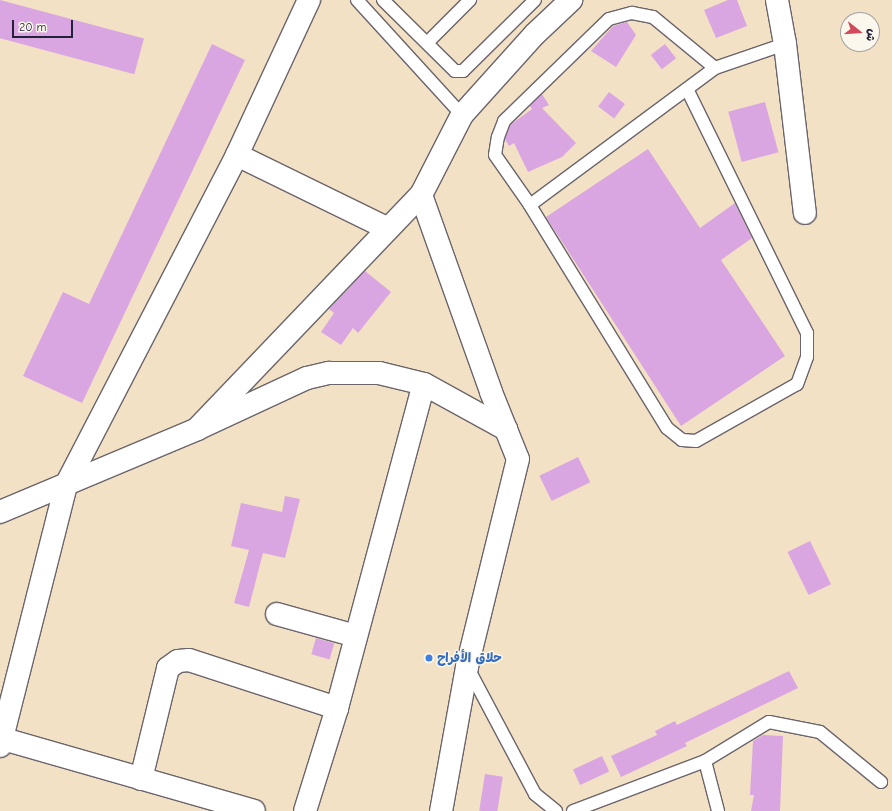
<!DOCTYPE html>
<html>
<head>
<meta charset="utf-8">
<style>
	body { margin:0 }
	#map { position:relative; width:892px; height:811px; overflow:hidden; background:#f3e1c5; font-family:"Comic Neue","Playpen Sans Arabic",sans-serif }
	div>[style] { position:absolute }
	.building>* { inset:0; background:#daa6e1; transform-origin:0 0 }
	.roads { filter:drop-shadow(1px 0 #6b656b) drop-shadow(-1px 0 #6b656b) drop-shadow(0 1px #6b656b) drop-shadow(0 -1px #6b656b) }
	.service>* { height:12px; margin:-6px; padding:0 6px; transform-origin:6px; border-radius:6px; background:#fff }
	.minor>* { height:22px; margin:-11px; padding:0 11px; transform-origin:11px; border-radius:11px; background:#fff }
	.dots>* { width:11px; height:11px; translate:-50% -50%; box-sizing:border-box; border:2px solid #fbf7ec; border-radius:50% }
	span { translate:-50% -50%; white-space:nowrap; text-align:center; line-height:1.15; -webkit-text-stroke:3px #fbf7ec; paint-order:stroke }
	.shop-label { font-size:13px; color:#366cbe; font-weight:700 }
	.left { translate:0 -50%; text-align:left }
	.north { position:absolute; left:840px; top:12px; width:40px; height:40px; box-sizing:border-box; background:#fbf7ec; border:1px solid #a4a2a5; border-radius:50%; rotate:107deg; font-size:11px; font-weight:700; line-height:16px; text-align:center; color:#22223b }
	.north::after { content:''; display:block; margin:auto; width:14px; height:18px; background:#d1495b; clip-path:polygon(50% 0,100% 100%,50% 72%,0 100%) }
	.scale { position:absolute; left:12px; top:20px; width:61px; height:18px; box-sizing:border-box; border:2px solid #22223b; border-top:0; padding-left:5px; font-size:12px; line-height:14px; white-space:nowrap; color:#22223b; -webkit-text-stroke:3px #fbf7ec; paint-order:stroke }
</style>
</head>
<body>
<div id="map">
	<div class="building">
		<i style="left:0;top:0;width:149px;height:37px;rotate:15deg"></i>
		<i style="clip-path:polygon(728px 0,737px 0,747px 26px,716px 38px,704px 10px)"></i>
		<i style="clip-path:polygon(627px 22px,636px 35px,616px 67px,591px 51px,613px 26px)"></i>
		<i style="clip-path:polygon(212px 44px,245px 60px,82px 403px,23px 376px,63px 292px,89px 304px)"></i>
		<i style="left:665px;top:44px;width:18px;height:18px;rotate:52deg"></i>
		<i style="left:609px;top:92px;width:20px;height:18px;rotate:37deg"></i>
		<i style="clip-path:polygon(542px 94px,549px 105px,542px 108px,576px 143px,562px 157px,528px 172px,514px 143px,509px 146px,505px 139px,510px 125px,532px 109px,530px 106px)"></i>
		<i style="left:765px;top:102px;width:52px;height:38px;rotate:75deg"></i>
		<i style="clip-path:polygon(648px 149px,700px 228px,735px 203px,752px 238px,721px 260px,785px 356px,681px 426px,546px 217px)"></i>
		<i style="clip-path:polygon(365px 271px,391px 292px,358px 333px,353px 328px,341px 345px,321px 332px,334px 313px,329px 309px)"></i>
		<i style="left:578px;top:457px;width:28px;height:43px;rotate:64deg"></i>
		<i style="clip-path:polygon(285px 496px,300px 499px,285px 558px,263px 553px,249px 607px,234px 603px,249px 550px,231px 546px,241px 503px,282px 512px)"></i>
		<i style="left:810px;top:541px;width:48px;height:25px;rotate:64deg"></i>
		<i style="left:316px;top:638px;width:19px;height:17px;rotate:16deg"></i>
		<i style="clip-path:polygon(789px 671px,798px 688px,685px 743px,687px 746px,621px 777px,611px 756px,657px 735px,655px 731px,675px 721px,677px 725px)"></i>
		<i style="clip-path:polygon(763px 735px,783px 736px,780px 811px,751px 811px,754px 795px,750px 795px,753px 741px)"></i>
		<i style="left:602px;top:756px;width:17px;height:32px;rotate:65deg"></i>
		<i style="left:485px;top:774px;width:18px;height:37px;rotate:9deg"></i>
	</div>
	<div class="roads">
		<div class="service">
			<i style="left:357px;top:0;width:156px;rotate:47.6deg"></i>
			<i style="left:383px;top:0;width:101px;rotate:44.6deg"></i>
			<i style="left:455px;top:71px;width:8px"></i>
			<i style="left:463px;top:71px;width:101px;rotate:-44.6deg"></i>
			<i style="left:427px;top:43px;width:61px;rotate:-45deg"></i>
			<i style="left:687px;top:89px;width:272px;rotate:63.8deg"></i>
			<i style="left:807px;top:333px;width:24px;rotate:90deg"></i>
			<i style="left:807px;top:357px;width:29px;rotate:110deg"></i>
			<i style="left:797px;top:384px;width:116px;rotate:150.6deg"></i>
			<i style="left:696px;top:441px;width:14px;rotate:-176deg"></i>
			<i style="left:682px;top:440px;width:19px;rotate:-141deg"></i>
			<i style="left:667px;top:428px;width:262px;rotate:-121.6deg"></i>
			<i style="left:530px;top:205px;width:230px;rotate:-36.5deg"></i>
			<i style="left:715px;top:68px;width:74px;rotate:-18.9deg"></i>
			<i style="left:530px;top:205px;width:61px;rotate:-125deg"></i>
			<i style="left:495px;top:155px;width:18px;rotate:-81deg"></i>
			<i style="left:498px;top:137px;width:17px;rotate:-69deg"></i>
			<i style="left:504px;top:121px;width:146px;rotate:-44.2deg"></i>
			<i style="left:609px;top:19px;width:24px;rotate:-15deg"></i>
			<i style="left:632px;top:13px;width:21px;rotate:11deg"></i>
			<i style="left:653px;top:17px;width:80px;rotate:39.4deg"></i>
			<i style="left:468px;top:668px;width:143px;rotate:62deg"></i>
			<i style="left:535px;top:794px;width:27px;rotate:39deg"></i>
			<i style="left:705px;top:761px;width:52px;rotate:75.4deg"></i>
			<i style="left:573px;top:811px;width:141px;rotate:-20.7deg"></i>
			<i style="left:705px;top:761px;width:75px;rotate:-31.4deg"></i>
			<i style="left:769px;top:722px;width:52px;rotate:11.1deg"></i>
			<i style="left:820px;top:732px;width:79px;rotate:39.3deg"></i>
		</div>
		<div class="minor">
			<i style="left:777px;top:0;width:45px;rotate:79.7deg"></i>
			<i style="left:785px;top:44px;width:170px;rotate:83.3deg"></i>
			<i style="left:237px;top:155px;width:167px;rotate:26deg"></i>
			<i style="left:421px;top:195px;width:209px;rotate:70.4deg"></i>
			<i style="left:491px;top:392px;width:72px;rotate:68.1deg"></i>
			<i style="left:518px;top:459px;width:214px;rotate:103.8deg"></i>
			<i style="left:467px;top:667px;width:146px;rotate:100.2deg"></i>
			<i style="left:197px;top:429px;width:324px;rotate:-46.3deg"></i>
			<i style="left:421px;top:195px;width:90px;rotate:-62.9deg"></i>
			<i style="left:462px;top:115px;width:109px;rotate:-48deg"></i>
			<i style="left:535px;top:34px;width:50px;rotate:-43.4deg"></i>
			<i style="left:0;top:512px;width:214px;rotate:-22.8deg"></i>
			<i style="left:197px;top:429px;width:121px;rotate:-24.9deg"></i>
			<i style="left:307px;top:378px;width:23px;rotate:-13deg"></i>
			<i style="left:329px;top:373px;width:50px"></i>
			<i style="left:379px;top:373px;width:46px;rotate:13.7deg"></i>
			<i style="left:424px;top:384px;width:94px;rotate:28.8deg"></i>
			<i style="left:277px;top:614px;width:82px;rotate:15.6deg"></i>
			<i style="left:0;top:738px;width:264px;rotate:16deg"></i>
			<i style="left:0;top:746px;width:269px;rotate:-75.8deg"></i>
			<i style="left:66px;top:485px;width:372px;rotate:-62.6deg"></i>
			<i style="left:237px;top:155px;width:171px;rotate:-65.1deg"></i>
			<i style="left:141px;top:779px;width:114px;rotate:-76.3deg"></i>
			<i style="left:168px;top:668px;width:12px;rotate:-35deg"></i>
			<i style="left:178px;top:661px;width:11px;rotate:-5deg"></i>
			<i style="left:189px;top:660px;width:156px;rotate:18deg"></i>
			<i style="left:305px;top:811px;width:108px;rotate:-72.7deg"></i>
			<i style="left:337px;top:708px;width:335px;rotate:-75deg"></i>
		</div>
	</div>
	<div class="dots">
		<i style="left:429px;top:658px;background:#3f7fe0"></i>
	</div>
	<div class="shop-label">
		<span class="left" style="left:437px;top:658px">حلاق الأفراح</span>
	</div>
	<div class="north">ش</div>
	<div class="scale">20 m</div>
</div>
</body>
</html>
